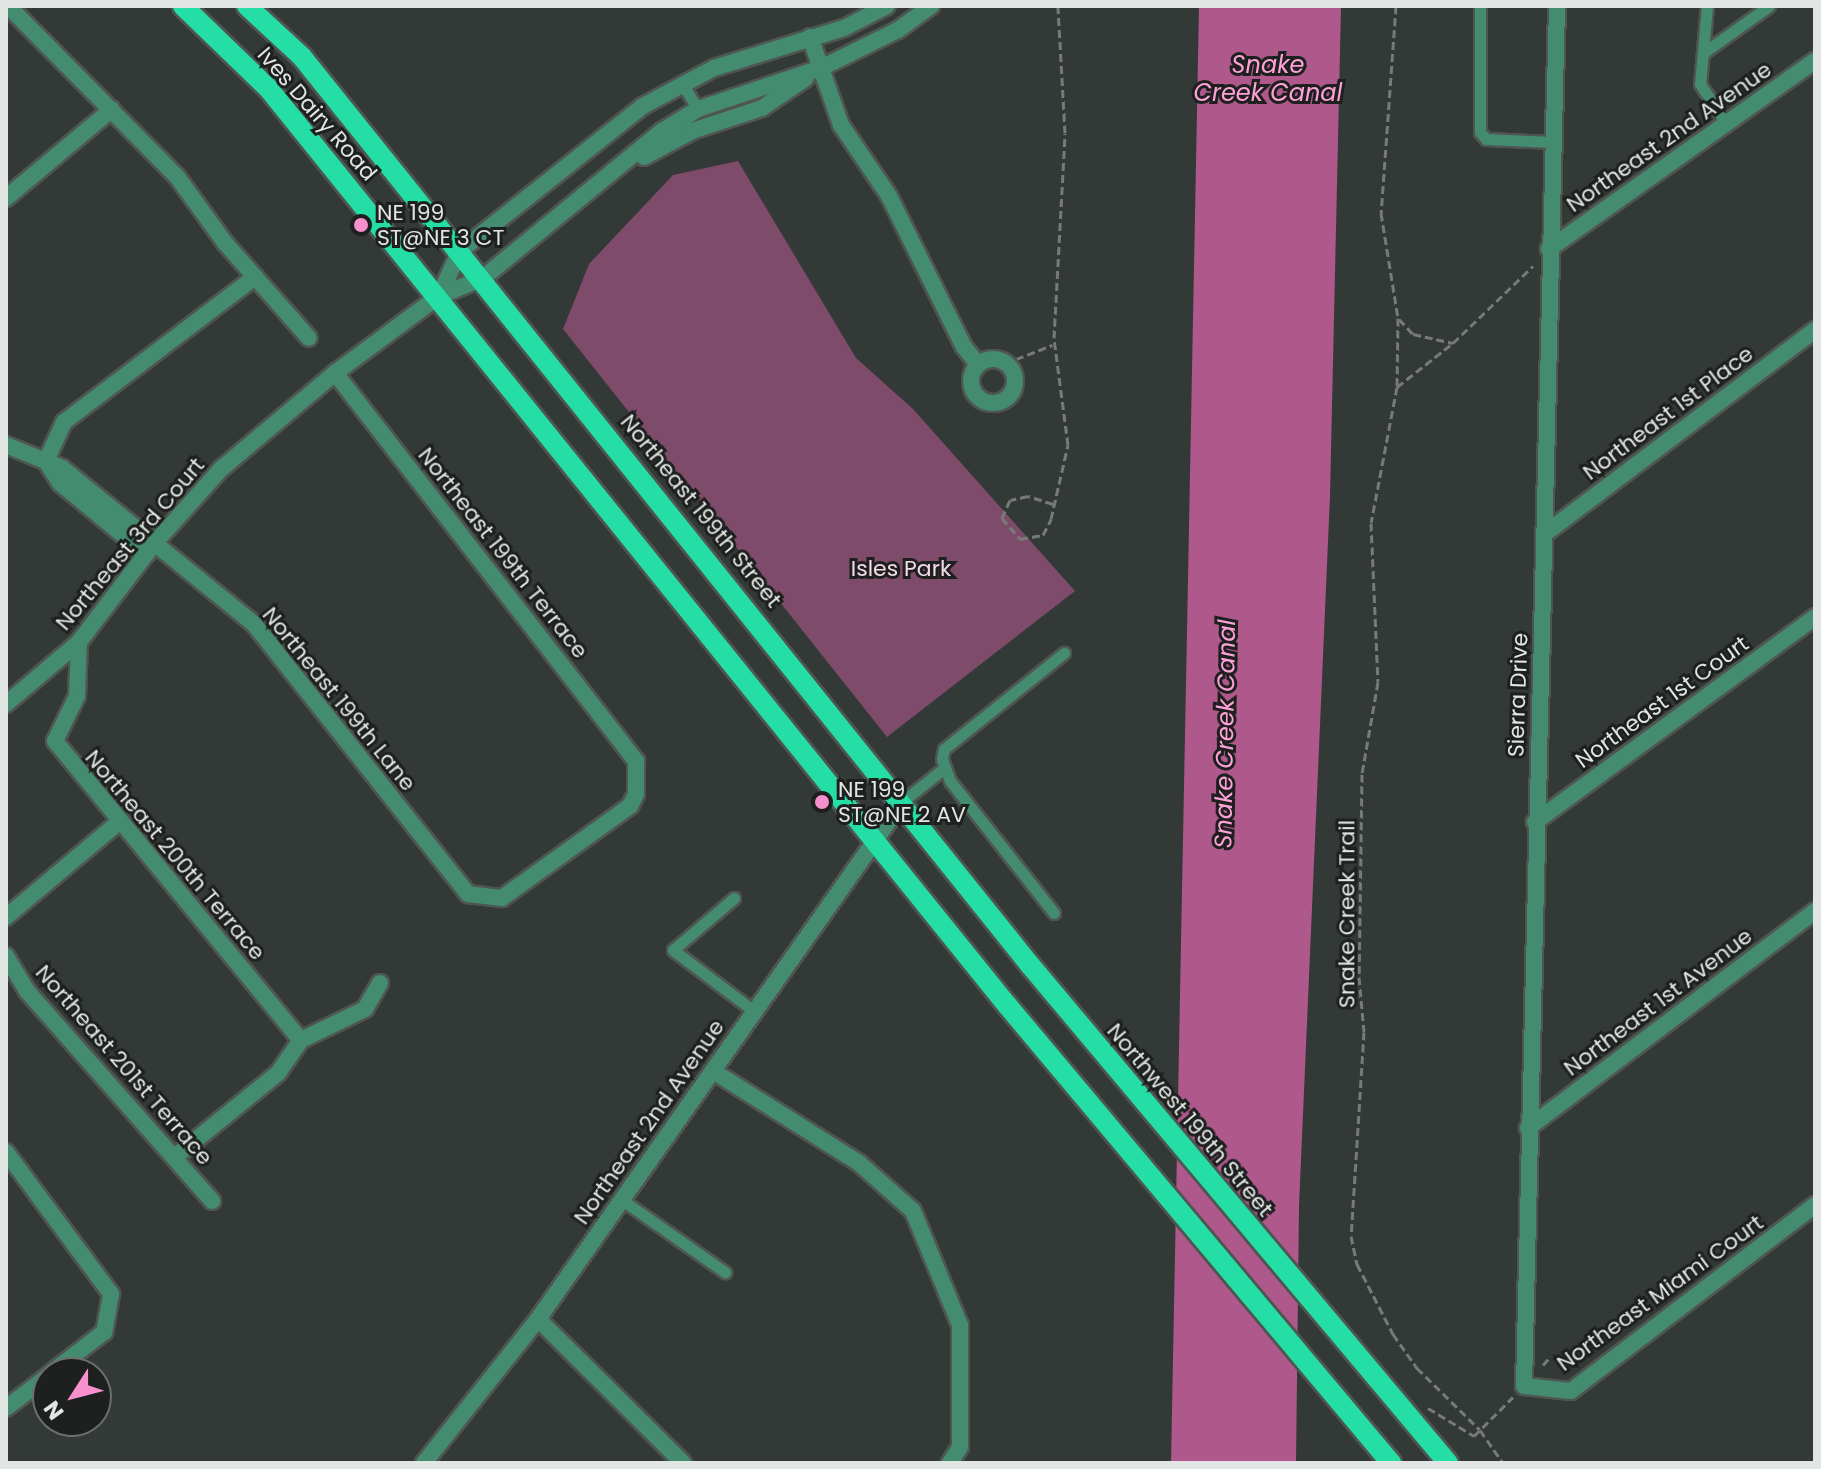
<!DOCTYPE html>
<html>
<head>
<meta charset="utf-8">
<style>
	body { margin:0 }
	#map { position:relative; width:1821px; height:1469px; overflow:hidden; background:#333936; font-family:Poppins,sans-serif }
	div>[style] { position:absolute }
	.green>* { inset:0; background:#7f4b6a }
	.water>* { inset:0; background:#ae588c }
	.path>* { height:3px; margin-top:-1.5px; transform-origin:0; background:repeating-linear-gradient(90deg,#767b79 0 8px,transparent 0 12px) }
	.roads { filter:drop-shadow(2px 0 #4f5552) drop-shadow(-2px 0 #4f5552) drop-shadow(0 2px #4f5552) drop-shadow(0 -2px #4f5552) }
	.service>* { height:11px; margin:-5.5px; padding:0 5.5px; transform-origin:5.5px; border-radius:5.5px; background:#448c6f }
	.minor>* { height:16px; margin:-8px; padding:0 8px; transform-origin:8px; border-radius:8px; background:#448c6f }
	.minor>.ring { margin:-8px; padding:0; box-sizing:content-box; background:none; border:16px solid #448c6f; border-radius:50% }
	.tertiary>* { height:16px; margin:-8px; padding:0 8px; transform-origin:8px; border-radius:8px; background:#448c6f }
	.primary>* { height:20px; margin:-10px; padding:0 10px; transform-origin:10px; border-radius:10px; background:#24dea5 }
	.dots>* { width:22px; height:22px; translate:-50% -50%; box-sizing:border-box; border:4px solid #1d201e; border-radius:50% }
	span { translate:-50% -50%; white-space:nowrap; text-align:center; line-height:1.15; -webkit-text-stroke:6px #1d201e; paint-order:stroke }
	.street-label { font-size:22px; color:#e1e5e3 }
	.poi-label { font-size:22px; color:#e1e5e3 }
	.left { translate:0 -50%; text-align:left }
	.park-label { font-size:22px; color:#f3dae7 }
	.water-label { font-size:24px; color:#fea1d7; font-style:italic }
	.frame { position:absolute; inset:0; border:8px solid #e1e5e3; pointer-events:none }
	.north { position:absolute; left:32px; top:1357px; width:80px; height:80px; box-sizing:border-box; background:#1d201e; border:2px solid #6b6f6d; border-radius:50%; rotate:234deg; font-size:22px; font-weight:700; line-height:32px; text-align:center; color:#e1e5e3 }
	.north::after { content:''; display:block; margin:auto; width:28px; height:36px; background:#f790cd; clip-path:polygon(50% 0,100% 100%,50% 72%,0 100%) }
</style>
</head>
<body>
<div id="map">
	<div class="green">
		<i style="clip-path:polygon(738px 161px,856px 358px,913px 409px,1075px 591px,887px 737px,563px 329px,589px 264px,673px 175px)"></i>
	</div>
	<div class="water">
		<i style="clip-path:polygon(1199px 6px,1341px 6px,1330px 496px,1299px 1206px,1296px 1463px,1171px 1463px)"></i>
	</div>
	<div class="path">
		<i style="left:1396px;top:6px;width:208px;rotate:94.1deg"></i>
		<i style="left:1381px;top:213px;width:106px;rotate:80.8deg"></i>
		<i style="left:1398px;top:318px;width:69px;rotate:90.8deg"></i>
		<i style="left:1397px;top:387px;width:138px;rotate:100.8deg"></i>
		<i style="left:1371px;top:523px;width:159px;rotate:87.5deg"></i>
		<i style="left:1378px;top:682px;width:93px;rotate:99.9deg"></i>
		<i style="left:1362px;top:774px;width:203px;rotate:90.8deg"></i>
		<i style="left:1359px;top:977px;width:55px;rotate:84.8deg"></i>
		<i style="left:1364px;top:1032px;width:204px;rotate:93.6deg"></i>
		<i style="left:1351px;top:1236px;width:29px;rotate:78deg"></i>
		<i style="left:1357px;top:1264px;width:79px;rotate:62.8deg"></i>
		<i style="left:1393px;top:1334px;width:42px;rotate:54.8deg"></i>
		<i style="left:1417px;top:1368px;width:88px;rotate:44.5deg"></i>
		<i style="left:1480px;top:1430px;width:40px;rotate:55.1deg"></i>
		<i style="left:1399px;top:319px;width:21px;rotate:47deg"></i>
		<i style="left:1413px;top:334px;width:41px;rotate:12.7deg"></i>
		<i style="left:1453px;top:343px;width:111px;rotate:-43.9deg"></i>
		<i style="left:1016px;top:359px;width:39px;rotate:-21deg"></i>
		<i style="left:1397px;top:387px;width:71px;rotate:-38.2deg"></i>
		<i style="left:1053px;top:504px;width:26px;rotate:-162deg"></i>
		<i style="left:1028px;top:496px;width:18px;rotate:167deg"></i>
		<i style="left:1010px;top:500px;width:20px;rotate:114deg"></i>
		<i style="left:1002px;top:518px;width:28px;rotate:49deg"></i>
		<i style="left:1020px;top:539px;width:23px;rotate:-10deg"></i>
		<i style="left:1043px;top:535px;width:18px;rotate:-63deg"></i>
		<i style="left:1051px;top:519px;width:76px;rotate:-77.1deg"></i>
		<i style="left:1068px;top:445px;width:108px;rotate:-97.5deg"></i>
		<i style="left:1054px;top:338px;width:205px;rotate:-86.9deg"></i>
		<i style="left:1065px;top:133px;width:127px;rotate:-93.2deg"></i>
		<i style="left:1543px;top:1365px;width:12px;rotate:-48deg"></i>
		<i style="left:1428px;top:1408px;width:54px;rotate:31.3deg"></i>
		<i style="left:1474px;top:1436px;width:55px;rotate:-45deg"></i>
	</div>
	<div class="roads">
		<div class="service">
			<i style="left:1480px;top:6px;width:126px;rotate:90deg"></i>
			<i style="left:1480px;top:132px;width:9px;rotate:49deg"></i>
			<i style="left:1486px;top:139px;width:67px;rotate:2.6deg"></i>
			<i style="left:1707px;top:6px;width:78px;rotate:95.1deg"></i>
			<i style="left:1700px;top:84px;width:47px;rotate:56.3deg"></i>
			<i style="left:1703px;top:53px;width:81px;rotate:-35.5deg"></i>
			<i style="left:681px;top:82px;width:32px;rotate:58deg"></i>
			<i style="left:903px;top:801px;width:51px;rotate:-38.7deg"></i>
			<i style="left:734px;top:898px;width:80px;rotate:139.6deg"></i>
			<i style="left:673px;top:950px;width:101px;rotate:37deg"></i>
			<i style="left:1054px;top:913px;width:168px;rotate:-128.2deg"></i>
			<i style="left:950px;top:781px;width:23px;rotate:-110deg"></i>
			<i style="left:942px;top:759px;width:10px;rotate:-79deg"></i>
			<i style="left:944px;top:749px;width:154px;rotate:-38.7deg"></i>
			<i style="left:622px;top:1200px;width:126px;rotate:35deg"></i>
		</div>
		<div class="minor">
			<i style="left:1557px;top:6px;width:1380px;rotate:91.37deg"></i>
			<i style="left:1524px;top:1386px;width:47px;rotate:6.1deg"></i>
			<i style="left:1571px;top:1391px;width:307px;rotate:-37.3deg"></i>
			<i style="left:14px;top:12px;width:233px;rotate:45.3deg"></i>
			<i style="left:178px;top:178px;width:82px;rotate:54deg"></i>
			<i style="left:226px;top:244px;width:125px;rotate:48.6deg"></i>
			<i style="left:810px;top:37px;width:93px;rotate:70.6deg"></i>
			<i style="left:841px;top:125px;width:86px;rotate:55.9deg"></i>
			<i style="left:889px;top:196px;width:169px;rotate:63.6deg"></i>
			<i style="left:964px;top:347px;width:22px;rotate:51deg"></i>
			<i style="left:644px;top:157px;width:55px;rotate:-28.4deg"></i>
			<i style="left:692px;top:131px;width:74px;rotate:-18.2deg"></i>
			<i style="left:762px;top:108px;width:53px;rotate:-34.3deg"></i>
			<i style="left:6px;top:198px;width:138px;rotate:-40deg"></i>
			<i style="left:1549px;top:249px;width:326px;rotate:-35.3deg"></i>
			<i style="left:439px;top:296px;width:50px;rotate:-65deg"></i>
			<i style="left:460px;top:251px;width:233px;rotate:-38.4deg"></i>
			<i style="left:643px;top:106px;width:81px;rotate:-28.2deg"></i>
			<i style="left:714px;top:68px;width:136px;rotate:-17.1deg"></i>
			<i style="left:844px;top:28px;width:48px;rotate:-27.1deg"></i>
			<i class="ring" style="left:971px;top:359px;width:28px;height:28px"></i>
			<i style="left:6px;top:445px;width:61px;rotate:22.3deg"></i>
			<i style="left:62px;top:468px;width:247px;rotate:39.1deg"></i>
			<i style="left:254px;top:624px;width:345px;rotate:51.6deg"></i>
			<i style="left:468px;top:894px;width:34px;rotate:7deg"></i>
			<i style="left:502px;top:898px;width:158px;rotate:-35.7deg"></i>
			<i style="left:630px;top:806px;width:13px;rotate:-63deg"></i>
			<i style="left:636px;top:794px;width:33px;rotate:-90deg"></i>
			<i style="left:636px;top:761px;width:491px;rotate:-127.8deg"></i>
			<i style="left:46px;top:461px;width:43px;rotate:-65.2deg"></i>
			<i style="left:64px;top:422px;width:240px;rotate:-37.2deg"></i>
			<i style="left:47px;top:463px;width:24px;rotate:57deg"></i>
			<i style="left:60px;top:483px;width:112px;rotate:39.5deg"></i>
			<i style="left:1547px;top:532px;width:336px;rotate:-37deg"></i>
			<i style="left:79px;top:642px;width:54px;rotate:92.1deg"></i>
			<i style="left:77px;top:696px;width:50px;rotate:116.1deg"></i>
			<i style="left:55px;top:741px;width:387px;rotate:50.6deg"></i>
			<i style="left:6px;top:704px;width:96px;rotate:-40.3deg"></i>
			<i style="left:79px;top:642px;width:122px;rotate:-52.7deg"></i>
			<i style="left:153px;top:545px;width:102px;rotate:-48.2deg"></i>
			<i style="left:221px;top:469px;width:149px;rotate:-40.1deg"></i>
			<i style="left:335px;top:373px;width:129px;rotate:-36.5deg"></i>
			<i style="left:439px;top:296px;width:48px;rotate:-22.2deg"></i>
			<i style="left:483px;top:278px;width:232px;rotate:-39.4deg"></i>
			<i style="left:662px;top:131px;width:42px;rotate:-31.4deg"></i>
			<i style="left:698px;top:109px;width:130px;rotate:-18.4deg"></i>
			<i style="left:821px;top:68px;width:86px;rotate:-26.3deg"></i>
			<i style="left:898px;top:30px;width:41px;rotate:-36deg"></i>
			<i style="left:1535px;top:822px;width:347px;rotate:-36.2deg"></i>
			<i style="left:6px;top:917px;width:149px;rotate:-40.1deg"></i>
			<i style="left:6px;top:956px;width:41px;rotate:59deg"></i>
			<i style="left:27px;top:991px;width:280px;rotate:48.6deg"></i>
			<i style="left:713px;top:1071px;width:173px;rotate:32.2deg"></i>
			<i style="left:859px;top:1163px;width:72px;rotate:41.6deg"></i>
			<i style="left:913px;top:1211px;width:123px;rotate:67.6deg"></i>
			<i style="left:960px;top:1325px;width:122px;rotate:90deg"></i>
			<i style="left:960px;top:1447px;width:19px;rotate:122deg"></i>
			<i style="left:1528px;top:1128px;width:360px;rotate:-37.1deg"></i>
			<i style="left:6px;top:1152px;width:177px;rotate:53.5deg"></i>
			<i style="left:111px;top:1294px;width:39px;rotate:100deg"></i>
			<i style="left:104px;top:1332px;width:67px;rotate:142.3deg"></i>
			<i style="left:176px;top:1156px;width:132px;rotate:-39.1deg"></i>
			<i style="left:278px;top:1073px;width:40px;rotate:-55.1deg"></i>
			<i style="left:301px;top:1040px;width:71px;rotate:-25.8deg"></i>
			<i style="left:365px;top:1009px;width:30px;rotate:-60deg"></i>
			<i style="left:538px;top:1319px;width:204px;rotate:44.8deg"></i>
			<i style="left:6px;top:1408px;width:53px;rotate:-37.3deg"></i>
		</div>
		<div class="tertiary">
			<i style="left:424px;top:1463px;width:184px;rotate:-51.6deg"></i>
			<i style="left:538px;top:1319px;width:634px;rotate:-54.83deg"></i>
		</div>
		<div class="primary">
			<i style="left:183px;top:6px;width:118px;rotate:44deg"></i>
			<i style="left:268px;top:88px;width:1178px;rotate:51.14deg"></i>
			<i style="left:1007px;top:1005px;width:598px;rotate:50.02deg"></i>
			<i style="left:247px;top:6px;width:75px;rotate:42.8deg"></i>
			<i style="left:302px;top:57px;width:1164px;rotate:51.28deg"></i>
			<i style="left:1030px;top:965px;width:650px;rotate:49.99deg"></i>
		</div>
	</div>
	<div class="dots">
		<i style="left:361px;top:225px;background:#f790cd"></i>
		<i style="left:822px;top:802px;background:#f790cd"></i>
	</div>
	<div class="street-label">
		<span style="left:317px;top:114px;rotate:49deg">Ives Dairy Road</span>
		<span style="left:1669px;top:137px;rotate:-35deg">Northeast 2nd Avenue</span>
		<span style="left:1668px;top:413px;rotate:-37deg">Northeast 1st Place</span>
		<span style="left:701px;top:511px;rotate:51deg">Northeast 199th Street</span>
		<span style="left:130px;top:544px;rotate:-50deg">Northeast 3rd Court</span>
		<span style="left:503px;top:553px;rotate:52deg">Northeast 199th Terrace</span>
		<span style="left:1518px;top:695px;rotate:-88deg">Sierra Drive</span>
		<span style="left:339px;top:699px;rotate:51deg">Northeast 199th Lane</span>
		<span style="left:1662px;top:702px;rotate:-36deg">Northeast 1st Court</span>
		<span style="left:175px;top:855px;rotate:50deg">Northeast 200th Terrace</span>
		<span style="left:1347px;top:914px;rotate:-90deg">Snake Creek Trail</span>
		<span style="left:1658px;top:1002px;rotate:-37deg">Northeast 1st Avenue</span>
		<span style="left:124px;top:1065px;rotate:49deg">Northeast 201st Terrace</span>
		<span style="left:1190px;top:1120px;rotate:50deg">Northwest 199th Street</span>
		<span style="left:649px;top:1122px;rotate:-55deg">Northeast 2nd Avenue</span>
		<span style="left:1660px;top:1293px;rotate:-36deg">Northeast Miami Court</span>
	</div>
	<div class="poi-label">
		<span class="left" style="left:377px;top:225px">NE 199<br>ST@NE 3 CT</span>
		<span class="left" style="left:838px;top:802px">NE 199<br>ST@NE 2 AV</span>
	</div>
	<div class="park-label">
		<span style="left:901px;top:569px">Isles Park</span>
	</div>
	<div class="water-label">
		<span style="left:1268px;top:79px">Snake<br>Creek Canal</span>
		<span style="left:1225px;top:734px;rotate:-89deg">Snake Creek Canal</span>
	</div>
	<div class="frame"></div>
	<div class="north">N</div>
</div>
</body>
</html>
